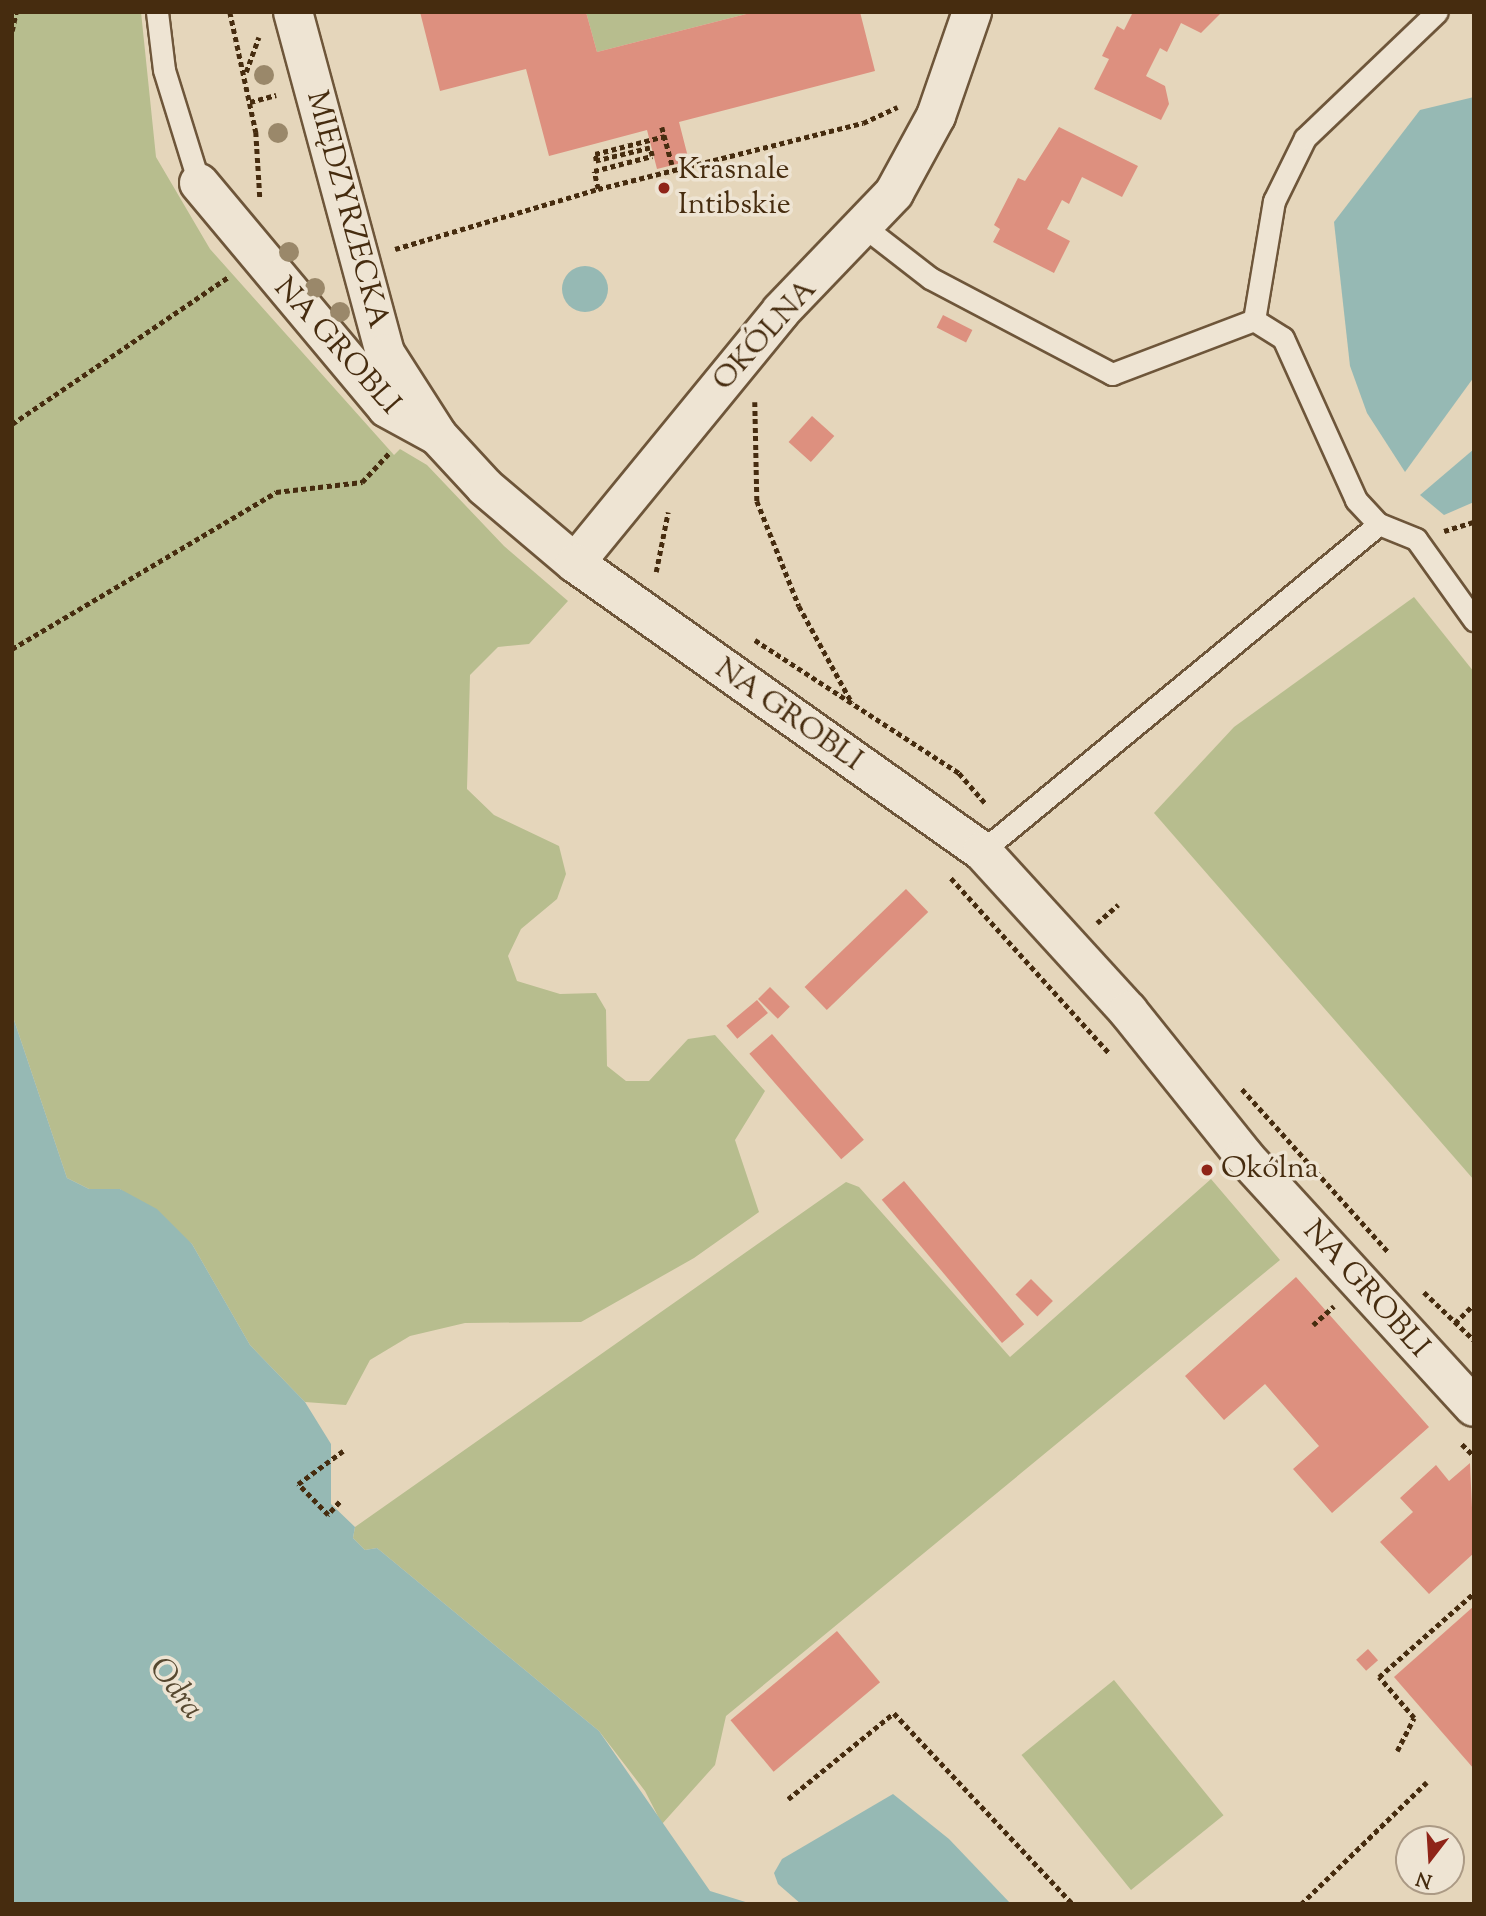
<!DOCTYPE html>
<html>
<head>
<meta charset="utf-8">
<style>
	body { margin:0 }
	#map { position:relative; width:1486px; height:1916px; overflow:hidden; background:#e5d6bb; font-family:"Sorts Mill Goudy",serif }
	div>[style] { position:absolute }
	.green>* { inset:0; background:#b7bd8e; transform-origin:0 0 }
	.water>* { inset:0; background:#96b9b4 }
	.round { border-radius:50% }
	.building>* { inset:0; background:#dd907f; transform-origin:0 0 }
	.path>* { height:4.5px; margin-top:-2.25px; transform-origin:0; background:repeating-linear-gradient(90deg,#462c0f 0 5px,transparent 0 8.5px) }
	.roads { filter:drop-shadow(2px 0 #6e563a) drop-shadow(-2px 0 #6e563a) drop-shadow(0 2px #6e563a) drop-shadow(0 -2px #6e563a) }
	.lane>* { height:21px; margin:-10.5px; padding:0 10.5px; transform-origin:10.5px; border-radius:10.5px; background:#eee4d3 }
	.street>* { height:38px; margin:-19px; padding:0 19px; transform-origin:19px; border-radius:19px; background:#eee4d3 }
	.secondary>* { height:38px; margin:-19px; padding:0 19px; transform-origin:19px; border-radius:19px; background:#eee4d3 }
	.trees>* { width:20px; height:20px; margin:-10px; border-radius:50%; background:#9a886a }
	.dots>* { width:19px; height:19px; translate:-50% -50%; box-sizing:border-box; border:4px solid #eee4d3; border-radius:50% }
	span { translate:-50% -50%; white-space:nowrap; text-align:center; line-height:1.15; -webkit-text-stroke:7px #eee4d3; paint-order:stroke }
	.poi-label { font-size:30px; color:#462c0f }
	.left { translate:0 -50%; text-align:left }
	.street-label { font-size:30px; color:#462c0f }
	.water-label { font-size:32px; color:#564830; font-style:italic }
	.frame { position:absolute; inset:0; border:14px solid #462c0f; pointer-events:none }
	.north { position:absolute; left:1395px; top:1825px; width:70px; height:70px; box-sizing:border-box; background:#eee4d3; border:2px solid #ab9a85; border-radius:50%; rotate:197deg; font-size:19px; font-weight:700; line-height:28px; text-align:center; color:#462c0f }
	.north::after { content:''; display:block; margin:auto; width:24px; height:32px; background:#8f2418; clip-path:polygon(50% 0,100% 100%,50% 72%,0 100%) }
</style>
</head>
<body>
<div id="map">
	<div class="green">
		<i style="clip-path:polygon(12px 12px,141px 12px,156px 157px,210px 249px,394px 455px,400px 449px,427px 465px,504px 546px,568px 601px,529px 644px,498px 647px,470px 675px,467px 789px,494px 815px,559px 846px,566px 874px,557px 899px,521px 929px,508px 956px,517px 981px,560px 994px,596px 993px,606px 1010px,607px 1066px,626px 1081px,649px 1081px,688px 1039px,715px 1035px,765px 1091px,735px 1140px,759px 1212px,694px 1258px,581px 1322px,465px 1323px,410px 1336px,370px 1360px,346px 1405px,305px 1402px,250px 1345px,192px 1244px,120px 1189px,89px 1189px,67px 1178px,12px 1014px)"></i>
		<i style="clip-path:polygon(586px 12px,754px 12px,597px 52px)"></i>
		<i style="clip-path:polygon(1414px 597px,1474px 672px,1474px 1180px,1154px 813px,1234px 727px)"></i>
		<i style="clip-path:polygon(1211px 1179px,1280px 1260px,726px 1716px,715px 1765px,662px 1824px,645px 1791px,599px 1731px,377px 1548px,365px 1550px,353px 1538px,355px 1527px,846px 1182px,859px 1187px,1010px 1357px)"></i>
		<i style="left:1114px;top:1680px;width:174px;height:119px;rotate:51deg"></i>
	</div>
	<div class="water">
		<i style="clip-path:polygon(1474px 97px,1474px 377px,1405px 472px,1367px 413px,1350px 366px,1334px 222px,1420px 110px)"></i>
		<i class="round" style="left:562px;top:266px;width:46px;height:46px"></i>
		<i style="clip-path:polygon(1474px 449px,1474px 502px,1444px 515px,1420px 495px)"></i>
		<i style="clip-path:polygon(12px 1014px,67px 1178px,89px 1189px,120px 1189px,157px 1209px,192px 1244px,250px 1345px,305px 1402px,331px 1444px,331px 1504px,355px 1527px,353px 1538px,365px 1550px,377px 1548px,599px 1731px,710px 1891px,752px 1904px,12px 1904px)"></i>
		<i style="clip-path:polygon(893px 1794px,949px 1839px,1011px 1904px,801px 1904px,778px 1884px,774px 1873px,782px 1859px)"></i>
	</div>
	<div class="building">
		<i style="clip-path:polygon(420px 12px,586px 12px,597px 52px,754px 12px,860px 12px,875px 71px,679px 122px,689px 161px,657px 169px,647px 130px,549px 156px,526px 69px,440px 91px)"></i>
		<i style="clip-path:polygon(1133px 12px,1222px 12px,1201px 33px,1181px 23px,1167px 52px,1160px 48px,1146px 76px,1165px 86px,1169px 104px,1161px 120px,1094px 89px,1109px 59px,1102px 56px,1117px 26px,1124px 30px)"></i>
		<i style="clip-path:polygon(1059px 127px,1138px 166px,1122px 197px,1082px 177px,1069px 204px,1062px 200px,1047px 229px,1070px 241px,1054px 273px,993px 242px,1000px 229px,994px 225px,1018px 178px,1025px 181px)"></i>
		<i style="left:943px;top:315px;width:33px;height:14px;rotate:27deg"></i>
		<i style="left:812px;top:416px;width:30px;height:35px;rotate:42deg"></i>
		<i style="left:906px;top:889px;width:32px;height:141px;rotate:46deg"></i>
		<i style="left:770px;top:987px;width:28px;height:17px;rotate:45deg"></i>
		<i style="left:757px;top:1000px;width:17px;height:40px;rotate:50deg"></i>
		<i style="left:772px;top:1034px;width:140px;height:30px;rotate:49deg"></i>
		<i style="left:904px;top:1181px;width:187px;height:29px;rotate:50deg"></i>
		<i style="clip-path:polygon(1296px 1277px,1429px 1427px,1332px 1513px,1293px 1469px,1319px 1446px,1265px 1384px,1224px 1420px,1185px 1376px)"></i>
		<i style="left:1031px;top:1279px;width:31px;height:22px;rotate:45deg"></i>
		<i style="clip-path:polygon(1470px 1463px,1474px 1553px,1429px 1594px,1380px 1542px,1413px 1512px,1400px 1498px,1436px 1465px,1449px 1481px)"></i>
		<i style="clip-path:polygon(1474px 1606px,1474px 1769px,1394px 1677px)"></i>
		<i style="left:837px;top:1631px;width:67px;height:139px;rotate:50deg"></i>
		<i style="left:1368px;top:1649px;width:15px;height:16px;rotate:48deg"></i>
	</div>
	<div class="path">
		<i style="left:230px;top:12px;width:123px;rotate:77.8deg"></i>
		<i style="left:256px;top:132px;width:65px;rotate:86.5deg"></i>
		<i style="left:12px;top:31px;width:19px;rotate:-78deg"></i>
		<i style="left:246px;top:72px;width:37px;rotate:-70deg"></i>
		<i style="left:250px;top:102px;width:27px;rotate:-15deg"></i>
		<i style="left:662px;top:127px;width:39px;rotate:75deg"></i>
		<i style="left:598px;top:189px;width:18px;rotate:-103deg"></i>
		<i style="left:594px;top:171px;width:60px;rotate:-14.5deg"></i>
		<i style="left:652px;top:156px;width:8px;rotate:-104deg"></i>
		<i style="left:650px;top:148px;width:56px;rotate:166.5deg"></i>
		<i style="left:596px;top:161px;width:7px;rotate:-98deg"></i>
		<i style="left:595px;top:154px;width:72px;rotate:-14.4deg"></i>
		<i style="left:395px;top:249px;width:212px;rotate:-16.5deg"></i>
		<i style="left:598px;top:189px;width:273px;rotate:-14deg"></i>
		<i style="left:863px;top:123px;width:38px;rotate:-25deg"></i>
		<i style="left:755px;top:402px;width:99px;rotate:88.8deg"></i>
		<i style="left:757px;top:501px;width:113px;rotate:68.2deg"></i>
		<i style="left:799px;top:606px;width:111px;rotate:61.3deg"></i>
		<i style="left:12px;top:424px;width:263px;rotate:-34.2deg"></i>
		<i style="left:1444px;top:531px;width:31px;rotate:-17deg"></i>
		<i style="left:656px;top:572px;width:61px;rotate:-78.7deg"></i>
		<i style="left:755px;top:640px;width:244px;rotate:33.1deg"></i>
		<i style="left:959px;top:773px;width:41px;rotate:48.9deg"></i>
		<i style="left:12px;top:649px;width:307px;rotate:-30.7deg"></i>
		<i style="left:276px;top:492px;width:87px;rotate:-6.6deg"></i>
		<i style="left:362px;top:482px;width:42px;rotate:-46.9deg"></i>
		<i style="left:951px;top:878px;width:236px;rotate:47.9deg"></i>
		<i style="left:1097px;top:923px;width:28px;rotate:-41deg"></i>
		<i style="left:1242px;top:1089px;width:219px;rotate:48.1deg"></i>
		<i style="left:1424px;top:1292px;width:69px;rotate:43.8deg"></i>
		<i style="left:1455px;top:1323px;width:24px;rotate:-45deg"></i>
		<i style="left:1313px;top:1325px;width:28px;rotate:-42deg"></i>
		<i style="left:1462px;top:1444px;width:17px;rotate:45deg"></i>
		<i style="left:340px;top:1502px;width:18px;rotate:133deg"></i>
		<i style="left:328px;top:1515px;width:43px;rotate:-134.1deg"></i>
		<i style="left:298px;top:1484px;width:56px;rotate:-36.3deg"></i>
		<i style="left:1397px;top:1751px;width:37px;rotate:-63deg"></i>
		<i style="left:1414px;top:1718px;width:54px;rotate:-130.5deg"></i>
		<i style="left:1379px;top:1677px;width:127px;rotate:-41.5deg"></i>
		<i style="left:788px;top:1799px;width:136px;rotate:-39.1deg"></i>
		<i style="left:894px;top:1713px;width:262px;rotate:46.9deg"></i>
		<i style="left:1301px;top:1904px;width:175px;rotate:-44.1deg"></i>
	</div>
	<div class="roads">
		<div class="lane">
			<i style="left:157px;top:12px;width:58px;rotate:83.1deg"></i>
			<i style="left:164px;top:70px;width:118px;rotate:72.8deg"></i>
			<i style="left:863px;top:226px;width:85px;rotate:37.8deg"></i>
			<i style="left:930px;top:278px;width:206px;rotate:27.8deg"></i>
			<i style="left:1112px;top:374px;width:152px;rotate:-20.8deg"></i>
			<i style="left:1254px;top:320px;width:121px;rotate:-80.5deg"></i>
			<i style="left:1274px;top:201px;width:70px;rotate:-63.8deg"></i>
			<i style="left:1305px;top:138px;width:182px;rotate:-43.7deg"></i>
			<i style="left:1254px;top:320px;width:34px;rotate:32deg"></i>
			<i style="left:1283px;top:338px;width:178px;rotate:65.7deg"></i>
			<i style="left:1356px;top:500px;width:34px;rotate:47deg"></i>
			<i style="left:982px;top:851px;width:514px;rotate:-39.48deg"></i>
			<i style="left:1379px;top:524px;width:40px;rotate:22deg"></i>
			<i style="left:1416px;top:539px;width:100px;rotate:54.4deg"></i>
		</div>
		<div class="street">
			<i style="left:199px;top:183px;width:293px;rotate:50.1deg"></i>
			<i style="left:387px;top:408px;width:58px;rotate:28.8deg"></i>
			<i style="left:575px;top:563px;width:325px;rotate:-50.7deg"></i>
			<i style="left:781px;top:311px;width:163px;rotate:-46.2deg"></i>
			<i style="left:894px;top:193px;width:88px;rotate:-61.4deg"></i>
			<i style="left:936px;top:116px;width:110px;rotate:-70.9deg"></i>
		</div>
		<div class="secondary">
			<i style="left:293px;top:12px;width:353px;rotate:74.9deg"></i>
			<i style="left:385px;top:353px;width:98px;rotate:57.4deg"></i>
			<i style="left:438px;top:436px;width:69px;rotate:47.3deg"></i>
			<i style="left:485px;top:487px;width:118px;rotate:40.2deg"></i>
			<i style="left:575px;top:563px;width:499px;rotate:35.3deg"></i>
			<i style="left:982px;top:851px;width:217px;rotate:47.6deg"></i>
			<i style="left:1128px;top:1011px;width:186px;rotate:51.3deg"></i>
			<i style="left:1244px;top:1156px;width:340px;rotate:47.5deg"></i>
		</div>
	</div>
	<div class="trees">
		<i style="left:264px;top:75px"></i>
		<i style="left:278px;top:133px"></i>
		<i style="left:289px;top:252px"></i>
		<i style="left:315px;top:288px"></i>
		<i style="left:340px;top:312px"></i>
	</div>
	<div class="dots">
		<i style="left:664px;top:188px;background:#8f2418"></i>
		<i style="left:1207px;top:1170px;background:#8f2418"></i>
	</div>
	<div class="poi-label">
		<span class="left" style="left:678px;top:188px">Krasnale<br>Intibskie</span>
		<span class="left" style="left:1221px;top:1170px">Okólna</span>
	</div>
	<div class="street-label">
		<span style="left:346px;top:210px;rotate:75deg">MIĘDZYRZECKA</span>
		<span style="left:766px;top:336px;rotate:-48deg">OKÓLNA</span>
		<span style="left:336px;top:347px;rotate:48deg">NA GROBLI</span>
		<span style="left:788px;top:716px;rotate:35deg">NA GROBLI</span>
		<span style="left:1365px;top:1290px;rotate:48deg">NA GROBLI</span>
	</div>
	<div class="water-label">
		<span style="left:175px;top:1689px;rotate:53deg">Odra</span>
	</div>
	<div class="frame"></div>
	<div class="north">N</div>
</div>
</body>
</html>
